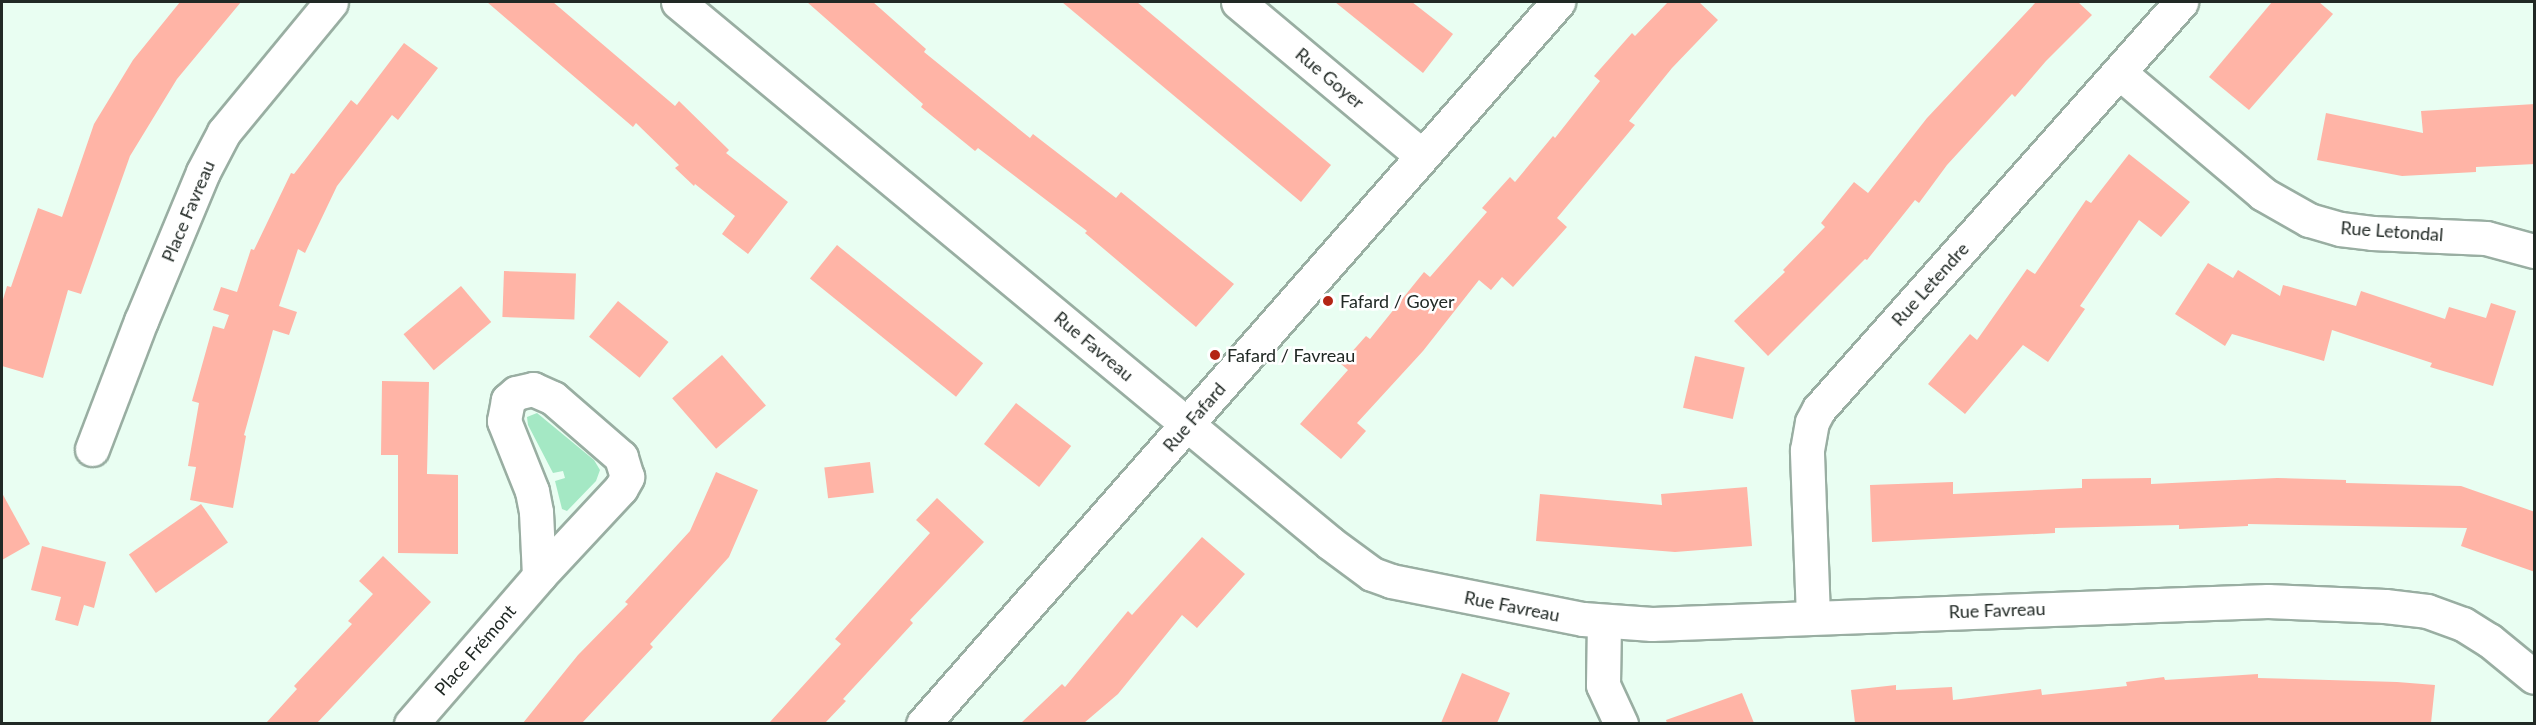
<!DOCTYPE html>
<html>
<head>
<meta charset="utf-8">
<style>
	body { margin:0 }
	#map { position:relative; width:2536px; height:725px; overflow:hidden; background:#e9fef2; font-family:Lato,sans-serif }
	div>[style] { position:absolute }
	.green>* { inset:0; background:#a4e8c4 }
	.building>* { inset:0; background:#ffb4a6; transform-origin:0 0 }
	.roads { filter:drop-shadow(2px 0 #99aea2) drop-shadow(-2px 0 #99aea2) drop-shadow(0 2px #99aea2) drop-shadow(0 -2px #99aea2) }
	.minor>* { height:33px; margin:-16.5px; padding:0 16.5px; transform-origin:16.5px; border-radius:16.5px; background:#fff }
	.dots>* { width:16px; height:16px; translate:-50% -50%; box-sizing:border-box; border:3px solid #fff; border-radius:50% }
	span { translate:-50% -50%; white-space:nowrap; text-align:center; line-height:1.15; -webkit-text-stroke:5px #fff; paint-order:stroke }
	.street-label { font-size:18px; color:#212925 }
	.poi-label { font-size:18px; color:#212925 }
	.left { translate:0 -50%; text-align:left }
	.frame { position:absolute; inset:0; border:3px solid #212925; pointer-events:none }
</style>
</head>
<body>
<div id="map">
	<div class="green">
		<i style="clip-path:polygon(537px 413px,594px 460px,600px 470px,596px 481px,567px 511px,562px 509px,555px 481px,565px 478px,563px 471px,553px 473px,528px 425px,527px 417px)"></i>
	</div>
	<div class="building">
		<i style="clip-path:polygon(180px 2px,241px 2px,177px 79px,130px 156px,81px 294px,68px 290px,43px 378px,2px 366px,2px 303px,7px 286px,11px 287px,38px 208px,62px 217px,94px 124px,133px 60px)"></i>
		<i style="clip-path:polygon(487px 2px,553px 2px,675px 106px,679px 101px,729px 150px,726px 153px,788px 202px,748px 254px,722px 234px,735px 216px,695px 184px,694px 186px,675px 168px,679px 165px,636px 123px,633px 127px)"></i>
		<i style="clip-path:polygon(807px 2px,873px 2px,926px 49px,924px 52px,1030px 138px,1033px 134px,1116px 198px,1121px 192px,1234px 284px,1196px 327px,1085px 233px,1087px 231px,978px 148px,975px 151px,921px 107px,923px 104px)"></i>
		<i style="clip-path:polygon(1062px 2px,1137px 2px,1331px 165px,1301px 202px)"></i>
		<i style="clip-path:polygon(1335px 2px,1412px 2px,1453px 34px,1423px 73px)"></i>
		<i style="clip-path:polygon(1668px 2px,1699px 2px,1718px 20px,1672px 68px,1629px 121px,1635px 125px,1557px 218px,1567px 227px,1513px 287px,1502px 277px,1491px 290px,1479px 280px,1423px 351px,1357px 423px,1366px 431px,1341px 459px,1300px 424px,1348px 370px,1341px 364px,1366px 336px,1370px 339px,1424px 272px,1430px 277px,1487px 212px,1482px 208px,1510px 177px,1515px 182px,1553px 136px,1555px 138px,1600px 81px,1594px 76px,1632px 33px,1635px 36px)"></i>
		<i style="clip-path:polygon(2036px 2px,2078px 2px,2092px 15px,2046px 61px,2015px 97px,2012px 94px,1947px 165px,1919px 203px,1915px 200px,1867px 260px,1865px 259px,1768px 356px,1734px 321px,1785px 272px,1783px 270px,1825px 227px,1821px 223px,1854px 182px,1868px 193px,1927px 118px)"></i>
		<i style="clip-path:polygon(2272px 2px,2319px 2px,2333px 14px,2249px 110px,2209px 77px)"></i>
		<i style="clip-path:polygon(404px 43px,438px 68px,398px 120px,392px 115px,337px 186px,305px 253px,298px 249px,279px 306px,297px 312px,289px 335px,273px 330px,244px 435px,246px 436px,233px 508px,190px 500px,196px 467px,188px 466px,199px 403px,192px 401px,213px 326px,224px 329px,229px 315px,213px 310px,221px 287px,237px 292px,251px 249px,254px 250px,291px 173px,294px 174px,351px 100px,357px 105px)"></i>
		<i style="clip-path:polygon(2535px 104px,2535px 164px,2476px 167px,2476px 172px,2402px 176px,2317px 160px,2326px 113px,2423px 133px,2421px 111px)"></i>
		<i style="clip-path:polygon(2129px 154px,2190px 202px,2161px 237px,2139px 220px,2080px 306px,2085px 309px,2048px 362px,2023px 345px,1965px 414px,1928px 384px,1970px 334px,1977px 340px,2027px 269px,2035px 274px,2086px 200px,2091px 203px)"></i>
		<i style="left:837px;top:245px;width:188px;height:43px;rotate:39deg"></i>
		<i style="clip-path:polygon(2208px 263px,2233px 278px,2238px 270px,2280px 296px,2283px 285px,2356px 306px,2361px 291px,2445px 319px,2449px 307px,2486px 318px,2491px 303px,2516px 311px,2493px 386px,2430px 367px,2432px 363px,2332px 330px,2324px 361px,2232px 334px,2225px 346px,2175px 314px)"></i>
		<i style="left:504px;top:271px;width:72px;height:46px;rotate:2deg"></i>
		<i style="left:461px;top:286px;width:47px;height:75px;rotate:50deg"></i>
		<i style="left:618px;top:301px;width:65px;height:46px;rotate:39deg"></i>
		<i style="left:722px;top:355px;width:67px;height:66px;rotate:49deg"></i>
		<i style="left:1695px;top:356px;width:51px;height:53px;rotate:13deg"></i>
		<i style="clip-path:polygon(382px 381px,429px 382px,427px 474px,458px 475px,458px 554px,398px 553px,398px 455px,381px 455px)"></i>
		<i style="left:1016px;top:403px;width:70px;height:52px;rotate:38deg"></i>
		<i style="left:870px;top:462px;width:31px;height:46px;rotate:83deg"></i>
		<i style="clip-path:polygon(716px 472px,758px 490px,729px 557px,650px 644px,653px 647px,582px 723px,523px 723px,578px 655px,628px 604px,625px 602px,690px 531px)"></i>
		<i style="clip-path:polygon(2151px 478px,2151px 484px,2277px 478px,2346px 480px,2346px 483px,2461px 486px,2535px 512px,2535px 572px,2461px 546px,2467px 528px,2248px 524px,2248px 526px,2179px 529px,2179px 525px,2055px 528px,2055px 533px,1872px 542px,1870px 485px,1953px 482px,1953px 494px,2082px 488px,2082px 479px)"></i>
		<i style="clip-path:polygon(1747px 487px,1752px 546px,1675px 552px,1536px 541px,1540px 494px,1662px 505px,1661px 494px)"></i>
		<i style="clip-path:polygon(2px 493px,30px 544px,2px 560px)"></i>
		<i style="clip-path:polygon(937px 498px,984px 542px,910px 620px,913px 623px,843px 699px,846px 701px,825px 723px,769px 723px,841px 644px,835px 639px,930px 533px,916px 520px)"></i>
		<i style="left:201px;top:504px;width:47px;height:88px;rotate:55deg"></i>
		<i style="clip-path:polygon(1202px 537px,1245px 574px,1197px 628px,1182px 615px,1118px 694px,1084px 723px,1021px 723px,1062px 684px,1065px 687px,1128px 611px,1132px 615px)"></i>
		<i style="clip-path:polygon(42px 546px,106px 562px,94px 608px,84px 605px,78px 626px,55px 620px,61px 597px,31px 590px)"></i>
		<i style="clip-path:polygon(383px 556px,431px 602px,317px 723px,266px 723px,297px 689px,294px 686px,352px 624px,348px 621px,373px 594px,359px 581px)"></i>
		<i style="clip-path:polygon(1462px 673px,1510px 693px,1497px 723px,1441px 723px)"></i>
		<i style="clip-path:polygon(2258px 674px,2258px 678px,2397px 682px,2435px 685px,2431px 723px,1855px 723px,1851px 690px,1896px 685px,1896px 690px,1952px 687px,1953px 700px,2041px 689px,2042px 695px,2127px 686px,2126px 682px,2164px 677px,2165px 680px)"></i>
		<i style="clip-path:polygon(1742px 693px,1754px 723px,1667px 723px,1666px 720px)"></i>
	</div>
	<div class="roads">
		<div class="minor">
			<i style="left:678px;top:2px;width:847px;rotate:39.68deg"></i>
			<i style="left:1330px;top:543px;width:52px;rotate:36.4deg"></i>
			<i style="left:1372px;top:574px;width:20px;rotate:20deg"></i>
			<i style="left:1391px;top:581px;width:196px;rotate:11.2deg"></i>
			<i style="left:1583px;top:619px;width:69px;rotate:4.1deg"></i>
			<i style="left:1652px;top:624px;width:616px;rotate:-2.14deg"></i>
			<i style="left:2268px;top:601px;width:117px;rotate:2.4deg"></i>
			<i style="left:2385px;top:606px;width:42px;rotate:6.8deg"></i>
			<i style="left:2427px;top:611px;width:38px;rotate:20deg"></i>
			<i style="left:2463px;top:624px;width:31px;rotate:32deg"></i>
			<i style="left:2489px;top:640px;width:58px;rotate:39.4deg"></i>
			<i style="left:1238px;top:2px;width:239px;rotate:39.9deg"></i>
			<i style="left:2120px;top:73px;width:187px;rotate:40.2deg"></i>
			<i style="left:2263px;top:194px;width:53px;rotate:29.5deg"></i>
			<i style="left:2309px;top:220px;width:32px;rotate:16deg"></i>
			<i style="left:2340px;top:229px;width:32px;rotate:7deg"></i>
			<i style="left:2372px;top:233px;width:114px;rotate:2.5deg"></i>
			<i style="left:2486px;top:238px;width:50px;rotate:15.2deg"></i>
			<i style="left:92px;top:449px;width:137px;rotate:-69.1deg"></i>
			<i style="left:141px;top:321px;width:161px;rotate:-67.4deg"></i>
			<i style="left:203px;top:172px;width:45px;rotate:-62.3deg"></i>
			<i style="left:224px;top:132px;width:168px;rotate:-50.5deg"></i>
			<i style="left:1813px;top:617px;width:167px;rotate:-92.1deg"></i>
			<i style="left:1807px;top:450px;width:28px;rotate:-80deg"></i>
			<i style="left:1812px;top:422px;width:15px;rotate:-62deg"></i>
			<i style="left:1819px;top:409px;width:545px;rotate:-48.35deg"></i>
			<i style="left:1604px;top:621px;width:64px;rotate:90.9deg"></i>
			<i style="left:1603px;top:685px;width:43px;rotate:65.2deg"></i>
			<i style="left:411px;top:724px;width:196px;rotate:-49.1deg"></i>
			<i style="left:539px;top:576px;width:120px;rotate:-47deg"></i>
			<i style="left:621px;top:488px;width:13px;rotate:-61deg"></i>
			<i style="left:627px;top:477px;width:21px;rotate:-107deg"></i>
			<i style="left:621px;top:457px;width:90px;rotate:-139.1deg"></i>
			<i style="left:553px;top:398px;width:22px;rotate:-156deg"></i>
			<i style="left:533px;top:389px;width:17px;rotate:167deg"></i>
			<i style="left:516px;top:393px;width:11px;rotate:139deg"></i>
			<i style="left:508px;top:400px;width:21px;rotate:101deg"></i>
			<i style="left:504px;top:421px;width:75px;rotate:68.2deg"></i>
			<i style="left:532px;top:491px;width:21px;rotate:79deg"></i>
			<i style="left:536px;top:512px;width:64px;rotate:87.3deg"></i>
			<i style="left:923px;top:724px;width:962px;rotate:-48.67deg"></i>
		</div>
	</div>
	<div class="dots">
		<i style="left:1328px;top:301px;background:#b32514"></i>
		<i style="left:1215px;top:355px;background:#b32514"></i>
	</div>
	<div class="street-label">
		<span style="left:1330px;top:78px;rotate:40deg">Rue Goyer</span>
		<span style="left:188px;top:211px;rotate:-67deg">Place Favreau</span>
		<span style="left:2392px;top:231px;rotate:4deg">Rue Letondal</span>
		<span style="left:1930px;top:284px;rotate:-48deg">Rue Letendre</span>
		<span style="left:1094px;top:346px;rotate:40deg">Rue Favreau</span>
		<span style="left:1194px;top:417px;rotate:-49deg">Rue Fafard</span>
		<span style="left:1512px;top:606px;rotate:11deg">Rue Favreau</span>
		<span style="left:1997px;top:610px;rotate:-2deg">Rue Favreau</span>
		<span style="left:475px;top:650px;rotate:-49deg">Place Frémont</span>
	</div>
	<div class="poi-label">
		<span class="left" style="left:1340px;top:301px">Fafard / Goyer</span>
		<span class="left" style="left:1227px;top:355px">Fafard / Favreau</span>
	</div>
	<div class="frame"></div>
</div>
</body>
</html>
